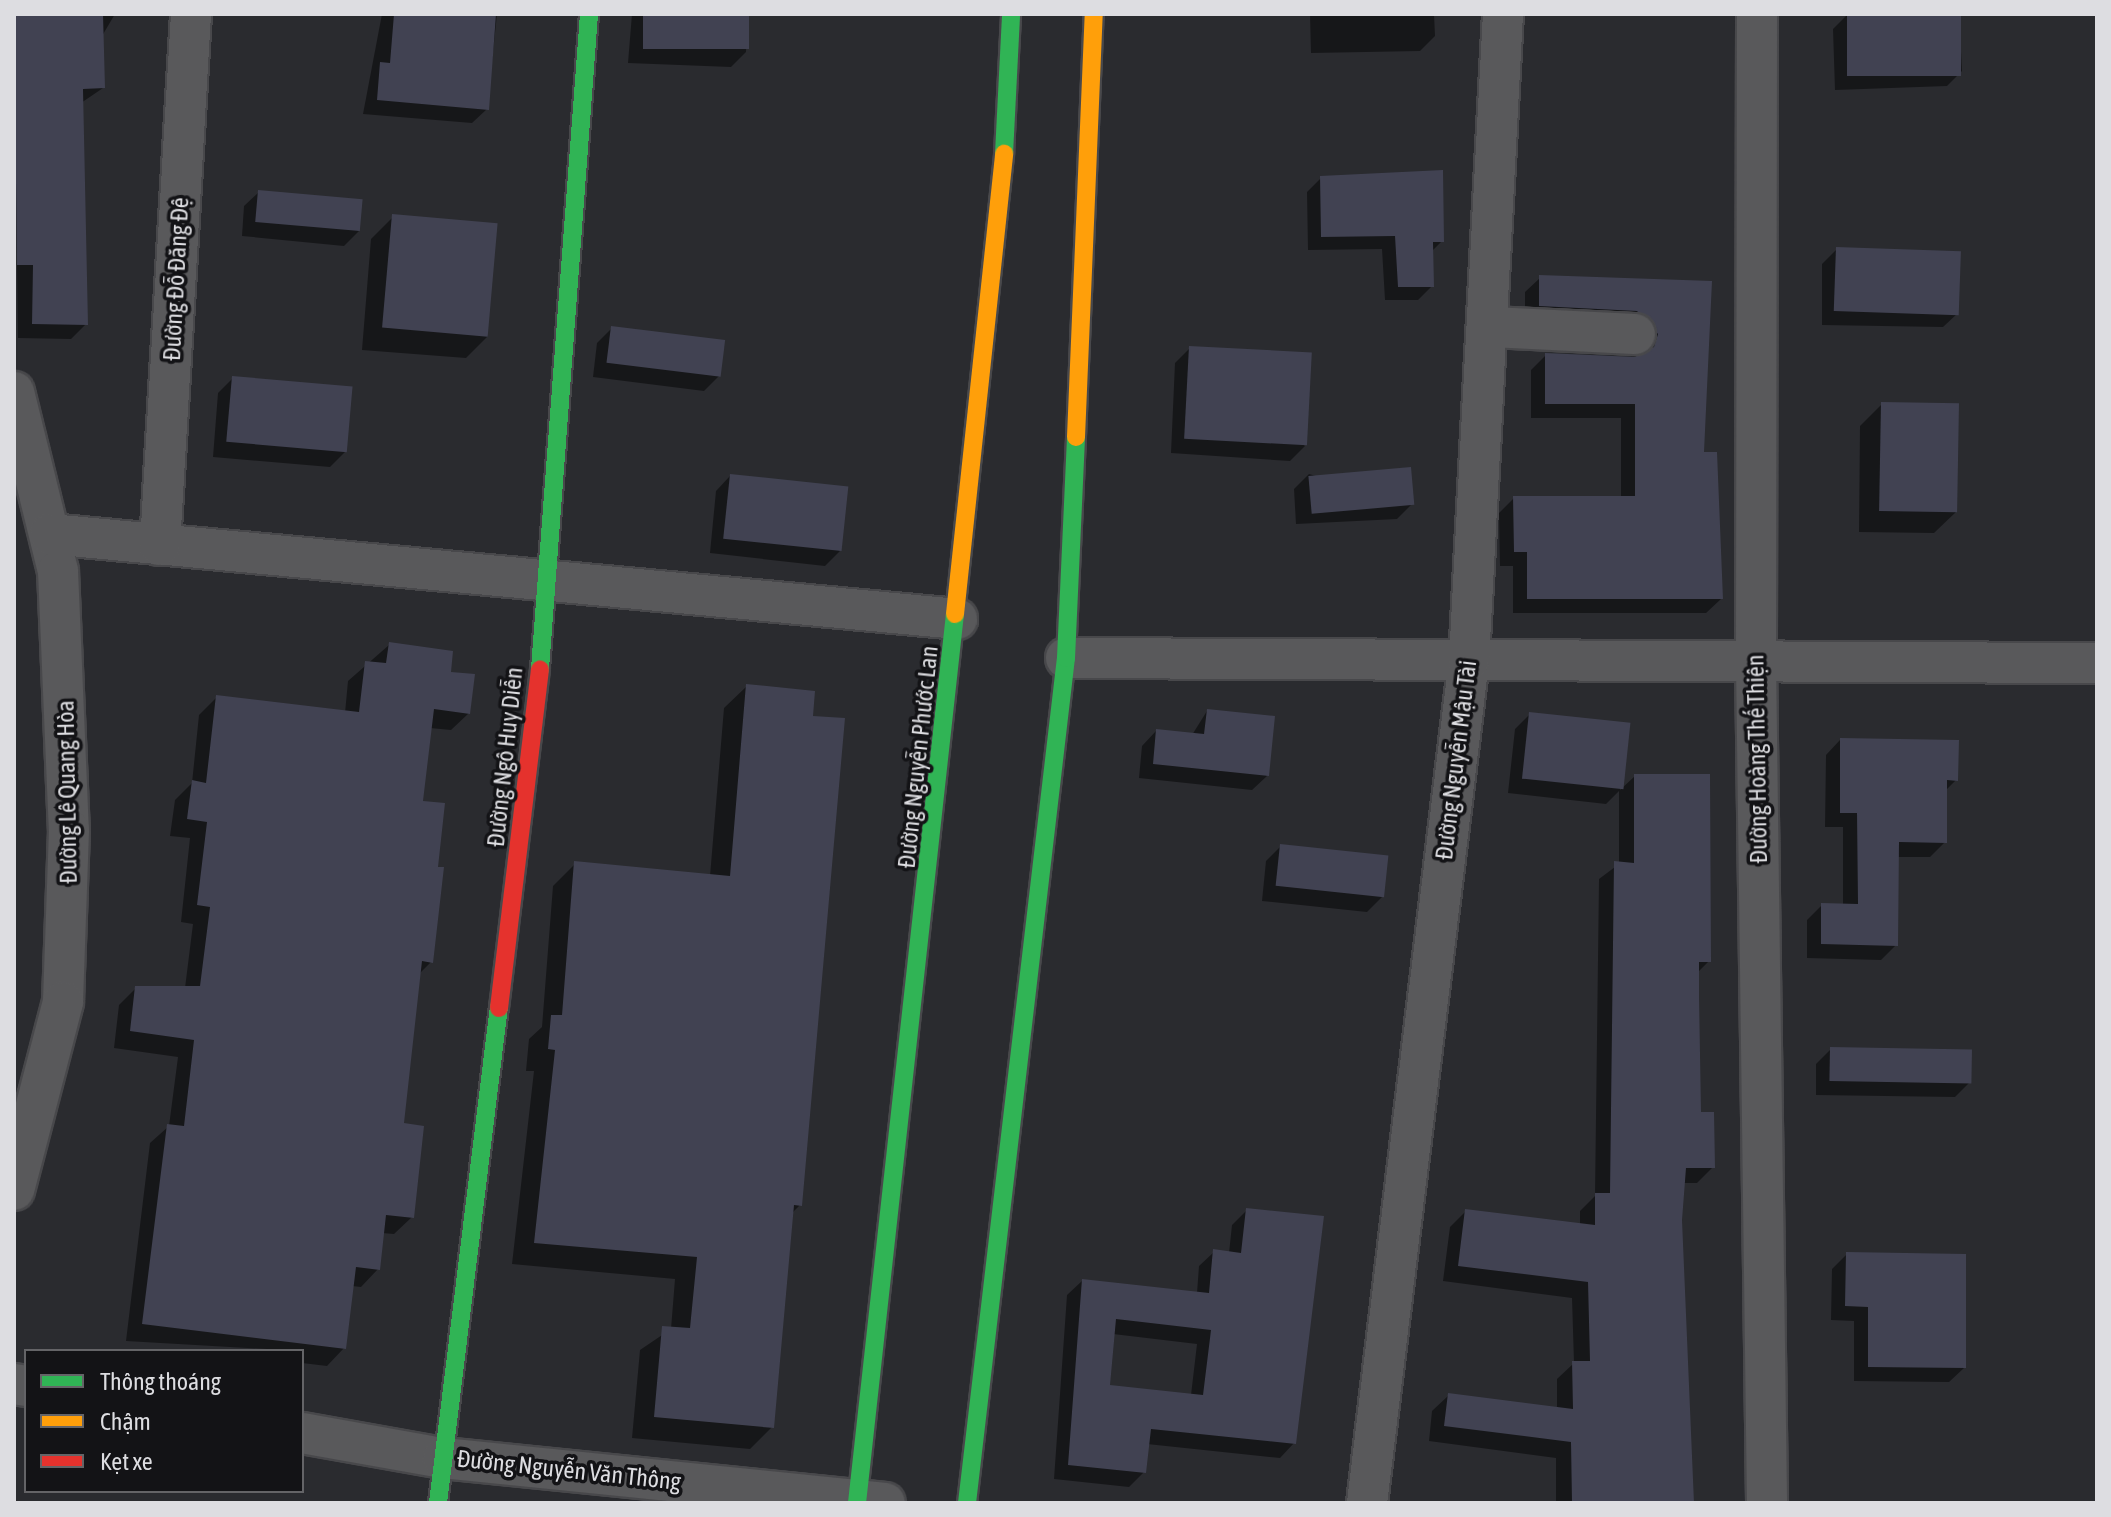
<!DOCTYPE html>
<html>
<head>
<meta charset="utf-8">
<style>
	body { margin:0 }
	#map { position:relative; width:2111px; height:1517px; overflow:hidden; background:#2a2b2f; font-family:"Asap Condensed",sans-serif }
	div>[style] { position:absolute }
	.shadow>* { inset:0; background:#0007 }
	.building>* { inset:0; background:#414252; transform-origin:0 0 }
	.roads { filter:drop-shadow(2px 0 #48484b) drop-shadow(-2px 0 #48484b) drop-shadow(0 2px #48484b) drop-shadow(0 -2px #48484b) }
	.street>* { height:40px; margin:-20px; padding:0 20px; transform-origin:20px; border-radius:20px; background:#59595b }
	.fast>* { height:18px; margin:-9px; padding:0 9px; transform-origin:9px; border-radius:9px; background:#30b455 }
	.slow>* { height:18px; margin:-9px; padding:0 9px; transform-origin:9px; border-radius:9px; background:#ff9f0a }
	.jam>* { height:18px; margin:-9px; padding:0 9px; transform-origin:9px; border-radius:9px; background:#e5322d }
	span { translate:-50% -50%; white-space:nowrap; text-align:center; line-height:1.15; -webkit-text-stroke:7px #131316; paint-order:stroke }
	.street-label { font-size:24px; color:#dddde1 }
	.frame { position:absolute; inset:0; border:16px solid #dddde1; pointer-events:none }
	.legend { position:absolute; left:24px; top:1349px; width:280px; height:144px; box-sizing:border-box; background:#131316; border:2px solid #646467; margin:0; padding:10px 14px; list-style:none; font-size:24px; color:#dddde1 }
	.legend li { display:flex; align-items:center; gap:16px; height:40px }
	.legend b { width:40px; border:2px solid #646467 }
</style>
</head>
<body>
<div id="map">
	<div class="shadow">
		<i style="clip-path:polygon(14px 14px,115px 14px,102px 36px,103px 88px,81px 103px,86px 324px,71px 339px,18px 338px)"></i>
		<i style="clip-path:polygon(382px 14px,497px 14px,487px 109px,472px 123px,363px 114px)"></i>
		<i style="clip-path:polygon(632px 14px,747px 14px,746px 52px,731px 67px,628px 63px)"></i>
		<i style="clip-path:polygon(1310px 14px,1434px 14px,1435px 36px,1420px 51px,1311px 53px)"></i>
		<i style="clip-path:polygon(1848px 14px,1959px 14px,1962px 71px,1947px 86px,1835px 90px,1833px 29px)"></i>
		<i style="clip-path:polygon(1321px 178px,1442px 241px,1431px 252px,1432px 286px,1418px 300px,1385px 300px,1382px 249px,1308px 250px,1307px 192px)"></i>
		<i style="clip-path:polygon(259px 192px,359px 231px,344px 246px,242px 236px,244px 206px)"></i>
		<i style="clip-path:polygon(393px 217px,488px 336px,466px 358px,362px 350px,371px 239px)"></i>
		<i style="clip-path:polygon(1837px 249px,1958px 313px,1943px 327px,1822px 325px,1822px 264px)"></i>
		<i style="clip-path:polygon(1540px 278px,1710px 283px,1702px 454px,1721px 599px,1706px 613px,1513px 613px,1513px 566px,1500px 566px,1499px 513px,1514px 498px,1621px 498px,1621px 418px,1531px 418px,1531px 370px,1546px 355px,1635px 359px,1644px 350px,1525px 320px,1525px 292px)"></i>
		<i style="clip-path:polygon(612px 328px,719px 376px,704px 391px,593px 377px,597px 343px)"></i>
		<i style="clip-path:polygon(1190px 348px,1305px 446px,1290px 461px,1171px 453px,1175px 363px)"></i>
		<i style="clip-path:polygon(233px 378px,345px 452px,330px 467px,213px 457px,218px 393px)"></i>
		<i style="clip-path:polygon(1882px 404px,1957px 511px,1934px 533px,1859px 532px,1860px 426px)"></i>
		<i style="clip-path:polygon(1309px 474px,1412px 504px,1397px 519px,1296px 524px,1294px 489px)"></i>
		<i style="clip-path:polygon(730px 476px,840px 551px,825px 566px,710px 553px,716px 491px)"></i>
		<i style="clip-path:polygon(389px 645px,448px 674px,469px 713px,451px 730px,430px 728px,421px 802px,436px 868px,431px 962px,419px 974px,402px 1125px,412px 1217px,394px 1234px,382px 1233px,378px 1269px,361px 1287px,352px 1286px,344px 1348px,327px 1366px,302px 1363px,302px 1351px,126px 1341px,150px 1143px,169px 1126px,178px 1057px,114px 1048px,119px 1005px,136px 988px,185px 988px,193px 924px,181px 922px,190px 838px,170px 836px,175px 800px,192px 783px,199px 715px,217px 697px,345px 713px,348px 681px)"></i>
		<i style="clip-path:polygon(747px 686px,800px 1205px,791px 1214px,772px 1427px,750px 1449px,632px 1438px,640px 1350px,671px 1329px,675px 1279px,512px 1264px,534px 1071px,526px 1071px,529px 1039px,542px 1027px,553px 886px,575px 864px,710px 876px,724px 708px)"></i>
		<i style="clip-path:polygon(1207px 711px,1267px 776px,1252px 790px,1139px 778px,1142px 746px,1156px 731px,1192px 735px)"></i>
		<i style="clip-path:polygon(1530px 714px,1627px 725px,1620px 790px,1635px 776px,1709px 961px,1697px 973px,1699px 1114px,1713px 1167px,1697px 1183px,1683px 1183px,1680px 1220px,1691px 1503px,1556px 1503px,1556px 1458px,1429px 1441px,1432px 1411px,1449px 1395px,1557px 1409px,1557px 1379px,1574px 1363px,1572px 1298px,1443px 1281px,1450px 1227px,1466px 1211px,1580px 1225px,1580px 1211px,1595px 1196px,1599px 879px,1619px 864px,1619px 791px,1606px 804px,1508px 793px,1515px 729px)"></i>
		<i style="clip-path:polygon(1840px 740px,1956px 780px,1945px 791px,1945px 842px,1930px 857px,1897px 857px,1896px 945px,1881px 960px,1807px 958px,1807px 920px,1822px 905px,1843px 905px,1843px 827px,1825px 827px,1826px 755px)"></i>
		<i style="clip-path:polygon(1281px 846px,1382px 897px,1367px 912px,1262px 901px,1266px 861px)"></i>
		<i style="clip-path:polygon(1831px 1049px,1970px 1082px,1955px 1097px,1816px 1095px,1816px 1064px)"></i>
		<i style="clip-path:polygon(evenodd,1247px 1210px,1294px 1443px,1280px 1458px,1147px 1444px,1144px 1472px,1129px 1487px,1054px 1479px,1067px 1295px,1082px 1281px,1197px 1293px,1199px 1266px,1214px 1252px,1229px 1253px,1232px 1225px,1247px 1210px,1113px 1334px,1197px 1344px,1191px 1395px,1108px 1386px,1113px 1334px)"></i>
		<i style="clip-path:polygon(1847px 1254px,1964px 1368px,1949px 1382px,1854px 1381px,1854px 1321px,1831px 1320px,1832px 1269px)"></i>
	</div>
	<div class="building">
		<i style="clip-path:polygon(14px 14px,103px 14px,105px 88px,83px 89px,88px 325px,32px 324px,33px 265px,17px 265px)"></i>
		<i style="clip-path:polygon(394px 14px,496px 14px,489px 110px,377px 100px,380px 62px,390px 63px)"></i>
		<i style="left:643px;top:14px;width:106px;height:35px"></i>
		<i style="left:1847px;top:14px;width:114px;height:62px"></i>
		<i style="clip-path:polygon(1443px 170px,1444px 242px,1433px 242px,1434px 287px,1398px 287px,1395px 236px,1321px 237px,1320px 176px)"></i>
		<i style="left:258px;top:190px;width:105px;height:32px;rotate:5deg"></i>
		<i style="left:392px;top:214px;width:106px;height:114px;rotate:5deg"></i>
		<i style="left:1836px;top:247px;width:125px;height:64px;rotate:2deg"></i>
		<i style="clip-path:polygon(1539px 275px,1712px 281px,1704px 452px,1717px 452px,1723px 599px,1527px 599px,1527px 552px,1514px 552px,1513px 496px,1635px 496px,1635px 404px,1545px 404px,1545px 353px,1635px 357px,1654px 347px,1658px 334px,1637px 311px,1539px 306px)"></i>
		<i style="left:611px;top:326px;width:115px;height:37px;rotate:7deg"></i>
		<i style="left:1189px;top:346px;width:123px;height:93px;rotate:3deg"></i>
		<i style="left:232px;top:376px;width:121px;height:66px;rotate:5deg"></i>
		<i style="left:1881px;top:402px;width:78px;height:109px;rotate:1deg"></i>
		<i style="left:1411px;top:467px;width:38px;height:103px;rotate:85deg"></i>
		<i style="left:730px;top:474px;width:119px;height:65px;rotate:6deg"></i>
		<i style="clip-path:polygon(389px 642px,453px 651px,451px 672px,475px 674px,470px 714px,434px 709px,423px 801px,445px 803px,438px 867px,444px 867px,433px 963px,422px 961px,404px 1123px,424px 1126px,414px 1218px,386px 1215px,380px 1270px,356px 1267px,346px 1349px,142px 1324px,167px 1124px,184px 1126px,194px 1040px,130px 1031px,135px 986px,200px 986px,210px 907px,197px 905px,207px 822px,187px 819px,192px 780px,206px 783px,216px 695px,359px 712px,365px 661px,386px 663px)"></i>
		<i style="clip-path:polygon(746px 684px,815px 691px,813px 716px,845px 718px,802px 1206px,794px 1205px,774px 1428px,654px 1417px,662px 1326px,690px 1328px,697px 1257px,534px 1243px,555px 1050px,548px 1049px,551px 1015px,562px 1015px,574px 861px,730px 876px)"></i>
		<i style="clip-path:polygon(1207px 709px,1275px 716px,1269px 776px,1153px 764px,1156px 729px,1204px 734px)"></i>
		<i style="left:1529px;top:712px;width:102px;height:67px;rotate:6deg"></i>
		<i style="clip-path:polygon(1840px 738px,1959px 740px,1958px 781px,1947px 780px,1947px 843px,1899px 842px,1898px 946px,1821px 944px,1821px 903px,1858px 904px,1857px 813px,1840px 813px)"></i>
		<i style="clip-path:polygon(1634px 774px,1710px 774px,1711px 962px,1699px 962px,1699px 996px,1701px 1112px,1714px 1112px,1715px 1168px,1686px 1168px,1682px 1220px,1694px 1503px,1572px 1503px,1571px 1442px,1444px 1426px,1448px 1393px,1573px 1409px,1572px 1361px,1590px 1361px,1588px 1282px,1458px 1266px,1465px 1209px,1595px 1225px,1595px 1193px,1610px 1193px,1614px 861px,1634px 863px)"></i>
		<i style="left:1280px;top:844px;width:109px;height:42px;rotate:6deg"></i>
		<i style="left:1830px;top:1047px;width:142px;height:34px;rotate:1deg"></i>
		<i style="clip-path:polygon(evenodd,1246px 1208px,1324px 1216px,1296px 1444px,1151px 1429px,1146px 1473px,1068px 1465px,1082px 1279px,1209px 1293px,1213px 1249px,1241px 1253px,1246px 1208px,1116px 1319px,1211px 1330px,1203px 1395px,1110px 1385px,1116px 1319px)"></i>
		<i style="clip-path:polygon(1846px 1252px,1966px 1254px,1966px 1368px,1868px 1367px,1868px 1307px,1845px 1306px)"></i>
	</div>
	<div class="roads">
		<div class="street">
			<i style="left:1757px;top:14px;width:647px;rotate:90.09deg"></i>
			<i style="left:1756px;top:661px;width:842px;rotate:89.25deg"></i>
			<i style="left:1491px;top:327px;width:144px;rotate:2.8deg"></i>
			<i style="left:14px;top:392px;width:184px;rotate:76.2deg"></i>
			<i style="left:58px;top:571px;width:259px;rotate:87.6deg"></i>
			<i style="left:69px;top:830px;width:172px;rotate:92deg"></i>
			<i style="left:63px;top:1002px;width:194px;rotate:104.6deg"></i>
			<i style="left:50px;top:534px;width:911px;rotate:5.35deg"></i>
			<i style="left:160px;top:545px;width:532px;rotate:-86.66deg"></i>
			<i style="left:1066px;top:658px;width:1031px;rotate:0.28deg"></i>
			<i style="left:14px;top:1384px;width:12px;rotate:9deg"></i>
			<i style="left:302px;top:1433px;width:143px;rotate:10.1deg"></i>
			<i style="left:443px;top:1458px;width:444px;rotate:5.8deg"></i>
			<i style="left:1367px;top:1503px;width:849px;rotate:-83.1deg"></i>
			<i style="left:1469px;top:660px;width:647px;rotate:-86.99deg"></i>
		</div>
		<div class="fast">
			<i style="left:1004px;top:154px;width:140px;rotate:-87.1deg"></i>
			<i style="left:540px;top:669px;width:657px;rotate:-85.72deg"></i>
			<i style="left:438px;top:1503px;width:499px;rotate:-83deg"></i>
			<i style="left:857px;top:1503px;width:894px;rotate:-83.71deg"></i>
			<i style="left:967px;top:1503px;width:851px;rotate:-83.32deg"></i>
			<i style="left:1066px;top:658px;width:221px;rotate:-87.4deg"></i>
		</div>
		<div class="slow">
			<i style="left:1076px;top:437px;width:423px;rotate:-87.6deg"></i>
			<i style="left:955px;top:614px;width:463px;rotate:-83.9deg"></i>
		</div>
		<div class="jam">
			<i style="left:499px;top:1008px;width:341px;rotate:-83.1deg"></i>
		</div>
	</div>
	<div class="street-label">
		<span style="left:176px;top:279px;rotate:-87deg">Đường Đỗ Đăng Đệ</span>
		<span style="left:505px;top:757px;rotate:-84deg">Đường Ngô Huy Diễn</span>
		<span style="left:918px;top:757px;rotate:-84deg">Đường Nguyễn Phước Lan</span>
		<span style="left:1757px;top:759px;rotate:-91deg">Đường Hoàng Thế Thiện</span>
		<span style="left:1456px;top:760px;rotate:-83deg">Đường Nguyễn Mậu Tài</span>
		<span style="left:67px;top:792px;rotate:-91deg">Đường Lê Quang Hòa</span>
		<span style="left:569px;top:1470px;rotate:6deg">Đường Nguyễn Văn Thông</span>
	</div>
	<div class="frame"></div>
	<ul class="legend">
	<li><b style="height:10px;background:#30b455"></b>Thông thoáng</li>
	<li><b style="height:10px;background:#ff9f0a"></b>Chậm</li>
	<li><b style="height:10px;background:#e5322d"></b>Kẹt xe</li>
	</ul>
</div>
</body>
</html>
